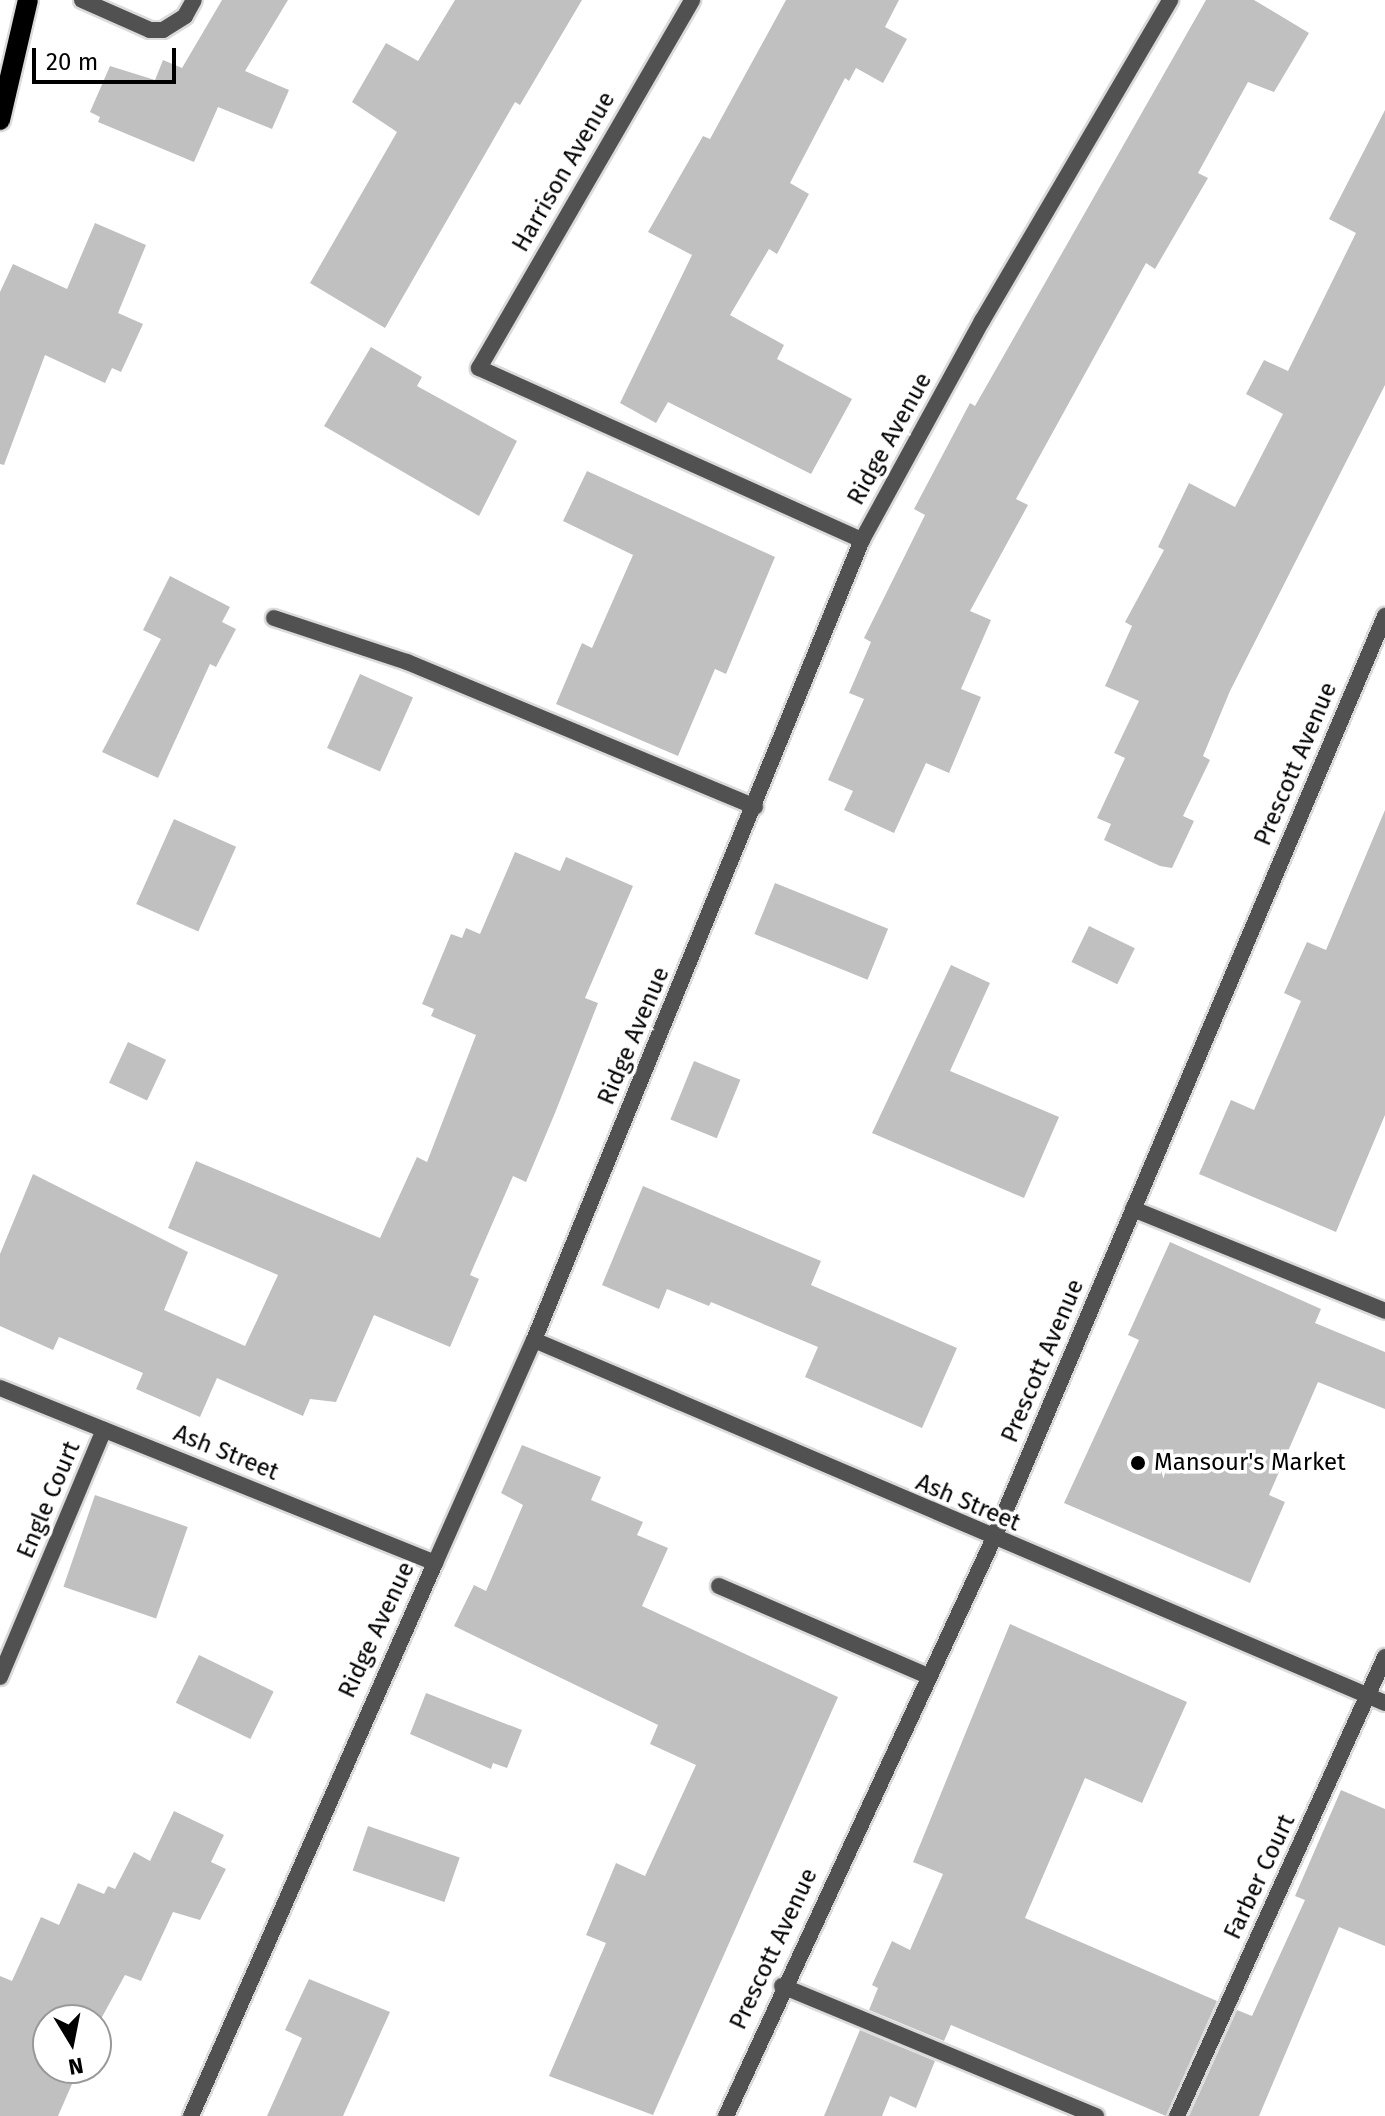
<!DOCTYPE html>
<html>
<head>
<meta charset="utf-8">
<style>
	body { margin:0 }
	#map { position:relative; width:1385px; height:2116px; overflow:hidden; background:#fff; font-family:"Fira Sans",sans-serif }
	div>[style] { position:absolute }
	.building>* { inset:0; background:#c0c0c0; transform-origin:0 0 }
	.roads { filter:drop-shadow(2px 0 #dbdbdb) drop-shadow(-2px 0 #dbdbdb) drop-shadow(0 2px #dbdbdb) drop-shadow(0 -2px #dbdbdb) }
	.service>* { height:16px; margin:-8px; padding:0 8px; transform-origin:8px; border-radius:8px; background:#515151 }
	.minor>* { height:16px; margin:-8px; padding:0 8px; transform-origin:8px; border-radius:8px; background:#515151 }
	.tertiary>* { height:16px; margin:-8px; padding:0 8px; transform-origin:8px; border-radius:8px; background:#515151 }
	.primary>* { height:20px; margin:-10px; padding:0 10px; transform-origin:10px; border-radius:10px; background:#000 }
	.dots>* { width:22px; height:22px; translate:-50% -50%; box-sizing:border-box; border:4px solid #fff; border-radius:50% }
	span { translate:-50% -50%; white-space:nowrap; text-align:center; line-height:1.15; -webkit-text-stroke:7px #fff; paint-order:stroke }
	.street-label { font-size:24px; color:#000 }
	.poi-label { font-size:24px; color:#000 }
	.left { translate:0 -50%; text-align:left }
	.north { position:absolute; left:32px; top:2004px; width:80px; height:80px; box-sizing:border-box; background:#fff; border:2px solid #999; border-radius:50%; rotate:170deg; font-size:22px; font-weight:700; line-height:32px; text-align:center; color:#000 }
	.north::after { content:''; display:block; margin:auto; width:28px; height:36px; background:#000; clip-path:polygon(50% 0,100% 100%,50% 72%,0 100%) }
	.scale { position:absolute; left:32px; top:48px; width:144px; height:36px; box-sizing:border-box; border:4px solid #000; border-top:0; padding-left:10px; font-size:24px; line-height:28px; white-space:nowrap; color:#000; -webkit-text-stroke:6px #fff; paint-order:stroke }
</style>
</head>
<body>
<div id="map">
	<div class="building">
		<i style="clip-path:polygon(222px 0,288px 0,245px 71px,289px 90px,272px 129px,218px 107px,194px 162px,98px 122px,100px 117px,90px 112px,110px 66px,155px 80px,163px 60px,182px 68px)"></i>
		<i style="clip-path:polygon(455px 0,582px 0,520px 105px,515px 102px,385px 328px,310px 283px,397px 132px,352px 102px,386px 43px,418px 61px)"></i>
		<i style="clip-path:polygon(786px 0,899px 0,885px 27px,907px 39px,883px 83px,856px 68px,849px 81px,845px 78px,790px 183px,809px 194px,777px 254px,769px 249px,730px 315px,784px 345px,777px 359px,852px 399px,811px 474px,668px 402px,656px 423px,620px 403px,692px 255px,648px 232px,703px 136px,710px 139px)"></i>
		<i style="clip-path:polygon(1206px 0,1254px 0,1309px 33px,1274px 92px,1248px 82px,1198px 173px,1208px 178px,1155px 269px,1146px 263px,1016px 499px,1028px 505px,970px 611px,991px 620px,961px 689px,981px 697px,949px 773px,926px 763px,894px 833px,844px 810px,853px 791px,828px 780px,864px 699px,849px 693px,871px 642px,864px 638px,925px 515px,914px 509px,970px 403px,975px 406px)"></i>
		<i style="clip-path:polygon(1385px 110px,1385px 385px,1230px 691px,1203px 756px,1210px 760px,1183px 816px,1194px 821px,1172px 868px,1160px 866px,1104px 840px,1111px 824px,1097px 818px,1125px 758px,1114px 753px,1139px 701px,1105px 686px,1132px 626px,1125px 622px,1164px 550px,1158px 547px,1189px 483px,1235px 507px,1283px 414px,1246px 394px,1264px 360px,1288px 371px,1356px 233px,1329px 219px)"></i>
		<i style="clip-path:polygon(95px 223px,146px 245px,118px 313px,143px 324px,121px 372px,112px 368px,105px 383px,45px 355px,4px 465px,0 464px,0 292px,13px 264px,67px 289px)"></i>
		<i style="clip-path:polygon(371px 347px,422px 377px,417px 386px,517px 441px,479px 516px,324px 426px)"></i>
		<i style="clip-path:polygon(587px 471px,775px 557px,726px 674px,715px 669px,678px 756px,556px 704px,582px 643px,592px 648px,633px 555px,563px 521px)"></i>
		<i style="clip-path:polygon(170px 576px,230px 607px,222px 622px,236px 629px,216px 667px,210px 664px,158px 778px,102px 752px,161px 639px,143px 630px)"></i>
		<i style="left:360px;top:674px;width:58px;height:81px;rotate:24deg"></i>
		<i style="clip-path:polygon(1385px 810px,1385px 1115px,1336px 1232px,1199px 1174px,1231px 1100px,1254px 1110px,1301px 1001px,1284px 993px,1307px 942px,1326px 950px)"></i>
		<i style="left:174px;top:819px;width:68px;height:93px;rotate:24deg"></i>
		<i style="clip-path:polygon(515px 852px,560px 871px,566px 857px,633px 886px,585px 998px,598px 1003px,555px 1113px,526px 1182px,513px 1176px,470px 1275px,479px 1279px,450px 1347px,374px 1315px,336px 1402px,310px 1399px,303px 1416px,217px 1378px,200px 1417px,136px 1389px,143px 1373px,59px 1337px,53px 1350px,0 1326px,0 1254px,33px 1174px,188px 1252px,164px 1310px,245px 1346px,278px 1275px,168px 1228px,196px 1161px,380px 1238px,417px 1157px,427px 1162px,476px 1035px,431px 1016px,434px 1009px,422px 1004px,451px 934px,462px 938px,466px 928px,480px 934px)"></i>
		<i style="left:775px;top:883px;width:122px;height:55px;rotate:22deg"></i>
		<i style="left:1089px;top:926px;width:51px;height:40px;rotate:26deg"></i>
		<i style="clip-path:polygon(951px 965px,990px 983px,950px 1071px,1059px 1117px,1024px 1198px,872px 1133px)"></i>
		<i style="left:128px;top:1042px;width:42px;height:45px;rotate:25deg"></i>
		<i style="left:694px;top:1061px;width:50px;height:63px;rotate:22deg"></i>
		<i style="clip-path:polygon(643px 1186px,821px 1261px,811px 1285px,957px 1348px,922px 1428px,805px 1377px,818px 1347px,711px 1302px,709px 1306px,667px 1289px,659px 1309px,602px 1285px)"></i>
		<i style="clip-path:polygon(1170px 1242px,1321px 1309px,1315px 1323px,1385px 1352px,1385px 1409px,1318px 1382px,1269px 1495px,1285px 1502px,1250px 1583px,1064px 1503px,1139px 1340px,1128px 1335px)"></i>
		<i style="clip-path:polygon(522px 1445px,601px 1477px,591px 1500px,643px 1522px,637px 1535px,668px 1548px,642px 1606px,838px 1697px,653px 2115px,549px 2076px,606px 1943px,586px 1935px,616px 1863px,645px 1876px,696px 1765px,650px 1744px,658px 1725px,454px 1626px,474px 1585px,486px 1591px,523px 1505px,501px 1493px)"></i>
		<i style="left:95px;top:1495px;width:98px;height:97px;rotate:19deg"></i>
		<i style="clip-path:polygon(1010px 1624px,1187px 1702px,1142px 1803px,1085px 1778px,1025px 1918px,1217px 2001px,1166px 2116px,951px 2025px,944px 2041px,869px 2010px,878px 1988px,872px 1985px,892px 1941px,910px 1950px,943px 1874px,913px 1862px)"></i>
		<i style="left:199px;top:1655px;width:83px;height:53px;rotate:26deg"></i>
		<i style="clip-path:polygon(426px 1693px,522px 1730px,507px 1768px,493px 1763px,491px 1769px,410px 1734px)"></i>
		<i style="clip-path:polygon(1341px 1790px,1385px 1809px,1385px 1946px,1339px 1927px,1259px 2116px,1189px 2116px,1237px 2010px,1252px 2016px,1305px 1900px,1295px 1896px)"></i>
		<i style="clip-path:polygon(174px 1811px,224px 1835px,211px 1862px,226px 1869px,200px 1920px,173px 1912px,141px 1981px,125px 1975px,96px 2028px,96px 2020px,48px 2020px,48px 2068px,79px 2068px,58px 2116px,0 2116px,0 1976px,12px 1981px,41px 1917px,59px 1925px,78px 1883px,104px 1894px,108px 1886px,115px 1889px,134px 1852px,150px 1861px)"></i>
		<i style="left:368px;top:1826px;width:97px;height:47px;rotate:19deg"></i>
		<i style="clip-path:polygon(309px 1979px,390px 2012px,343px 2116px,267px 2116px,302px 2038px,285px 2030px)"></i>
		<i style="clip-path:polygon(860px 2030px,935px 2061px,916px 2108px,890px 2096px,882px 2116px,824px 2116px)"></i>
	</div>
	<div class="roads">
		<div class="service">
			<i style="left:82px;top:0;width:74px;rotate:23.8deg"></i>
			<i style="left:150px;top:30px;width:13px"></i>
			<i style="left:163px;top:30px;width:26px;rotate:-32deg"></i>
			<i style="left:185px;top:16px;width:18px;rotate:-61deg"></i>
			<i style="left:479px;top:368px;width:420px;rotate:24.2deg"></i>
			<i style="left:274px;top:618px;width:140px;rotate:18.3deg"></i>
			<i style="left:407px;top:662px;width:377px;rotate:22.6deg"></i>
			<i style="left:1133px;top:1209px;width:272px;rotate:22deg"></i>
			<i style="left:719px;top:1586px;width:228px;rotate:23.3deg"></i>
			<i style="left:0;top:1677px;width:268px;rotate:-67.2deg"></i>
			<i style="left:782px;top:1986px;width:340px;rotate:22.5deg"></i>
			<i style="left:1177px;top:2116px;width:504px;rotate:-65.62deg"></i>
		</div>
		<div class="minor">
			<i style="left:479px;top:368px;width:425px;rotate:-59.9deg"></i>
			<i style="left:534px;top:1340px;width:865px;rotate:-67.71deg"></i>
			<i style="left:862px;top:540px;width:250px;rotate:-61.3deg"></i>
			<i style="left:982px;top:321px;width:372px;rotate:-59.6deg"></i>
			<i style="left:191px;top:2116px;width:604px;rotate:-66.19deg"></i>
			<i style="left:726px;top:2116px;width:635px;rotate:-65.13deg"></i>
			<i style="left:993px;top:1540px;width:1004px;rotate:-67.01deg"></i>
		</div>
		<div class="tertiary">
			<i style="left:0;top:1388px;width:469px;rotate:21.9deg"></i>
			<i style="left:435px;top:1563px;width:244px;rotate:-66.1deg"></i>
			<i style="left:534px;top:1340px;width:925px;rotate:23.1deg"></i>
		</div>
		<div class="primary">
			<i style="left:0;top:120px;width:123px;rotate:-76.9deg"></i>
		</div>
	</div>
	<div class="dots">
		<i style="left:1138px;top:1463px;background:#000"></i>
	</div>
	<div class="street-label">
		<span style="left:564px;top:172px;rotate:-60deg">Harrison Avenue</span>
		<span style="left:890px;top:439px;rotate:-61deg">Ridge Avenue</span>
		<span style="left:1296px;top:764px;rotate:-67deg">Prescott Avenue</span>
		<span style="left:634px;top:1036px;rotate:-67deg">Ridge Avenue</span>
		<span style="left:1043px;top:1361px;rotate:-67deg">Prescott Avenue</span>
		<span style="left:226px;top:1453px;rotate:22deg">Ash Street</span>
		<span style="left:49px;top:1500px;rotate:-67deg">Engle Court</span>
		<span style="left:968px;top:1503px;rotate:23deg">Ash Street</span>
		<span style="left:377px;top:1630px;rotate:-65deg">Ridge Avenue</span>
		<span style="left:1260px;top:1877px;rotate:-65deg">Farber Court</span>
		<span style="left:774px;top:1949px;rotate:-65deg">Prescott Avenue</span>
	</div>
	<div class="poi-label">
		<span class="left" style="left:1154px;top:1463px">Mansour's Market</span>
	</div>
	<div class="north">N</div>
	<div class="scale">20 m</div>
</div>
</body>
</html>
